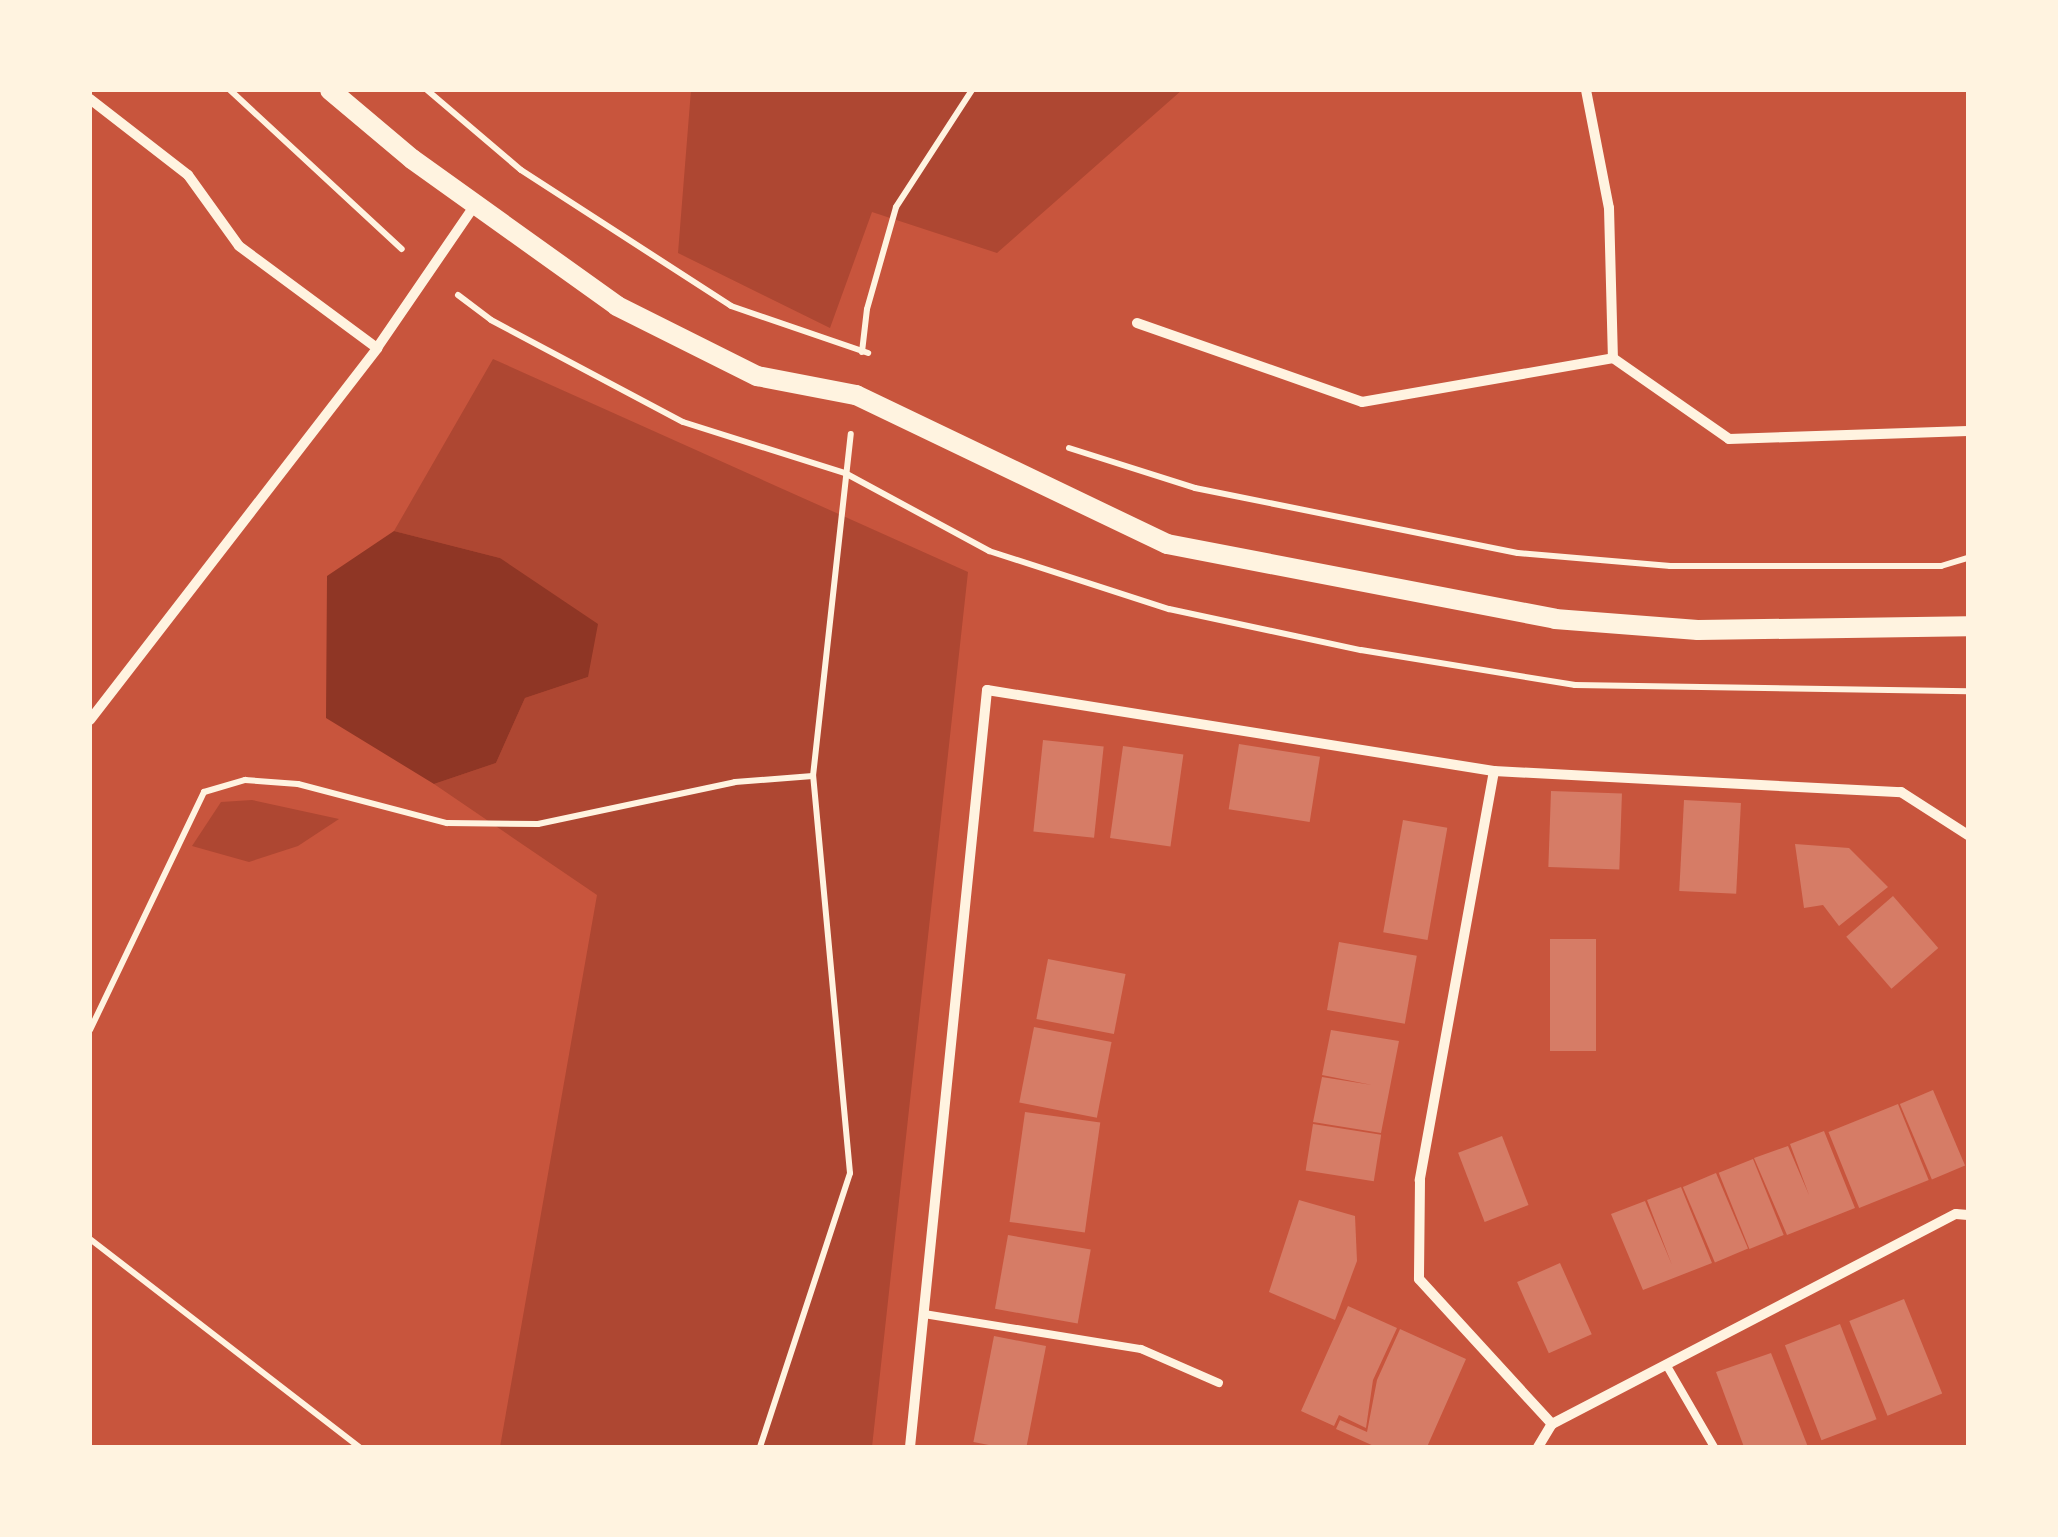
<!DOCTYPE html>
<html>
<head>
<meta charset="utf-8">
<style>
	body { margin:0 }
	#map { position:relative; width:2058px; height:1537px; overflow:hidden; background:#c8553d; font-family:Jost,sans-serif }
	div>[style] { position:absolute }
	.green>* { inset:0; background:#ae4732 }
	.water>* { inset:0; background:#8f3625 }
	.building>* { inset:0; background:#d67c66; transform-origin:0 0 }
	.path>* { height:6px; margin:-3px; padding:0 3px; transform-origin:3px; border-radius:3px; background:#fff3e0 }
	.service>* { height:8px; margin:-4px; padding:0 4px; transform-origin:4px; border-radius:4px; background:#fff3e0 }
	.minor>* { height:10px; margin:-5px; padding:0 5px; transform-origin:5px; border-radius:5px; background:#fff3e0 }
	.secondary>* { height:20px; margin:-10px; padding:0 10px; transform-origin:10px; border-radius:10px; background:#fff3e0 }
	span { translate:-50% -50%; white-space:nowrap; text-align:center; line-height:1.15; -webkit-text-stroke:8px #fff3e0; paint-order:stroke }
	.frame { position:absolute; inset:0; border:92px solid #fff3e0; pointer-events:none }
</style>
</head>
<body>
<div id="map">
	<div class="green">
		<i style="clip-path:polygon(691px 90px,1182px 90px,997px 253px,872px 212px,830px 328px,678px 253px)"></i>
		<i style="clip-path:polygon(493px 359px,968px 572px,872px 1447px,500px 1447px,597px 895px,434px 784px,496px 763px,525px 698px,588px 677px,500px 558px,394px 531px)"></i>
		<i style="clip-path:polygon(252px 800px,339px 819px,298px 846px,249px 862px,192px 846px,221px 802px)"></i>
	</div>
	<div class="water">
		<i style="clip-path:polygon(394px 531px,500px 558px,598px 624px,588px 677px,525px 698px,496px 763px,434px 784px,326px 718px,327px 576px)"></i>
	</div>
	<div class="building">
		<i style="left:1043px;top:740px;width:61px;height:92px;rotate:6deg"></i>
		<i style="left:1239px;top:744px;width:82px;height:66px;rotate:9deg"></i>
		<i style="left:1123px;top:746px;width:61px;height:93px;rotate:8deg"></i>
		<i style="left:1551px;top:791px;width:71px;height:76px;rotate:2deg"></i>
		<i style="left:1684px;top:800px;width:57px;height:91px;rotate:3deg"></i>
		<i style="left:1403px;top:820px;width:45px;height:114px;rotate:10deg"></i>
		<i style="clip-path:polygon(1795px 844px,1849px 848px,1888px 887px,1839px 926px,1823px 905px,1804px 908px)"></i>
		<i style="left:1893px;top:896px;width:69px;height:62px;rotate:49deg"></i>
		<i style="left:1550px;top:939px;width:46px;height:112px"></i>
		<i style="left:1339px;top:942px;width:79px;height:69px;rotate:10deg"></i>
		<i style="left:1048px;top:959px;width:79px;height:61px;rotate:11deg"></i>
		<i style="left:1034px;top:1027px;width:79px;height:77px;rotate:11deg"></i>
		<i style="clip-path:polygon(1331px 1030px,1399px 1041px,1381px 1133px,1313px 1122px,1322px 1077px,1372px 1085px,1322px 1075px)"></i>
		<i style="left:1933px;top:1090px;width:82px;height:36px;rotate:67deg"></i>
		<i style="left:1898px;top:1104px;width:82px;height:75px;rotate:68deg"></i>
		<i style="left:1025px;top:1112px;width:76px;height:111px;rotate:8deg"></i>
		<i style="left:1313px;top:1124px;width:69px;height:47px;rotate:9deg"></i>
		<i style="clip-path:polygon(1824px 1131px,1855px 1208px,1787px 1235px,1754px 1158px,1788px 1146px,1809px 1195px,1790px 1144px)"></i>
		<i style="left:1502px;top:1136px;width:74px;height:47px;rotate:69deg"></i>
		<i style="left:1753px;top:1159px;width:82px;height:37px;rotate:68deg"></i>
		<i style="left:1716px;top:1173px;width:82px;height:36px;rotate:67deg"></i>
		<i style="clip-path:polygon(1681px 1187px,1712px 1263px,1643px 1290px,1611px 1214px,1645px 1201px,1672px 1265px,1647px 1200px)"></i>
		<i style="clip-path:polygon(1299px 1200px,1355px 1216px,1357px 1261px,1335px 1320px,1269px 1292px)"></i>
		<i style="left:1008px;top:1235px;width:84px;height:75px;rotate:10deg"></i>
		<i style="left:1560px;top:1263px;width:78px;height:47px;rotate:66deg"></i>
		<i style="left:1904px;top:1299px;width:102px;height:59px;rotate:68deg"></i>
		<i style="clip-path:polygon(1348px 1306px,1397px 1328px,1373px 1380px,1366px 1428px,1339px 1415px,1334px 1426px,1301px 1411px)"></i>
		<i style="left:1840px;top:1324px;width:102px;height:59px;rotate:69deg"></i>
		<i style="clip-path:polygon(1400px 1329px,1466px 1359px,1427px 1447px,1376px 1447px,1336px 1429px,1340px 1420px,1367px 1432px,1377px 1380px)"></i>
		<i style="left:994px;top:1336px;width:53px;height:108px;rotate:11deg"></i>
		<i style="clip-path:polygon(1771px 1353px,1808px 1447px,1744px 1447px,1716px 1372px)"></i>
	</div>
	<div class="path">
		<i style="left:230px;top:90px;width:234px;rotate:42.8deg"></i>
		<i style="left:427px;top:90px;width:123px;rotate:40.4deg"></i>
		<i style="left:521px;top:170px;width:250px;rotate:32.9deg"></i>
		<i style="left:731px;top:306px;width:145px;rotate:18.9deg"></i>
		<i style="left:458px;top:295px;width:41px;rotate:37.1deg"></i>
		<i style="left:491px;top:320px;width:217px;rotate:28deg"></i>
		<i style="left:683px;top:422px;width:170px;rotate:17.5deg"></i>
		<i style="left:845px;top:473px;width:164px;rotate:28.4deg"></i>
		<i style="left:989px;top:551px;width:189px;rotate:17.9deg"></i>
		<i style="left:1169px;top:609px;width:196px;rotate:12.1deg"></i>
		<i style="left:1361px;top:650px;width:217px;rotate:9.3deg"></i>
		<i style="left:1575px;top:685px;width:393px;rotate:0.9deg"></i>
		<i style="left:862px;top:352px;width:43px;rotate:-83.4deg"></i>
		<i style="left:867px;top:309px;width:106px;rotate:-74.1deg"></i>
		<i style="left:896px;top:207px;width:140px;rotate:-57deg"></i>
		<i style="left:1069px;top:448px;width:132px;rotate:17.6deg"></i>
		<i style="left:1195px;top:488px;width:329px;rotate:11.4deg"></i>
		<i style="left:1518px;top:553px;width:153px;rotate:4.9deg"></i>
		<i style="left:1670px;top:566px;width:271px"></i>
		<i style="left:1941px;top:566px;width:28px;rotate:-17deg"></i>
		<i style="left:90px;top:1030px;width:264px;rotate:-64.4deg"></i>
		<i style="left:204px;top:792px;width:43px;rotate:-16.3deg"></i>
		<i style="left:245px;top:780px;width:53px;rotate:4.3deg"></i>
		<i style="left:298px;top:784px;width:154px;rotate:14.7deg"></i>
		<i style="left:447px;top:823px;width:91px;rotate:0.6deg"></i>
		<i style="left:538px;top:824px;width:201px;rotate:-12deg"></i>
		<i style="left:735px;top:782px;width:78px;rotate:-4.4deg"></i>
		<i style="left:90px;top:1239px;width:340px;rotate:37.7deg"></i>
		<i style="left:760px;top:1447px;width:288px;rotate:-71.8deg"></i>
		<i style="left:850px;top:1173px;width:399px;rotate:-95.3deg"></i>
		<i style="left:813px;top:776px;width:344px;rotate:-83.7deg"></i>
	</div>
	<div class="service">
		<i style="left:924px;top:1314px;width:220px;rotate:9.2deg"></i>
		<i style="left:1141px;top:1349px;width:85px;rotate:23.6deg"></i>
		<i style="left:1667px;top:1366px;width:94px;rotate:59.9deg"></i>
	</div>
	<div class="minor">
		<i style="left:1586px;top:90px;width:120px;rotate:79deg"></i>
		<i style="left:1609px;top:208px;width:150px;rotate:88.5deg"></i>
		<i style="left:1613px;top:358px;width:141px;rotate:34.9deg"></i>
		<i style="left:1729px;top:439px;width:239px;rotate:-1.9deg"></i>
		<i style="left:90px;top:99px;width:124px;rotate:37.8deg"></i>
		<i style="left:188px;top:175px;width:87px;rotate:54.3deg"></i>
		<i style="left:239px;top:246px;width:172px;rotate:36.5deg"></i>
		<i style="left:1137px;top:323px;width:238px;rotate:19.3deg"></i>
		<i style="left:1362px;top:402px;width:255px;rotate:-9.9deg"></i>
		<i style="left:90px;top:720px;width:470px;rotate:-52.3deg"></i>
		<i style="left:377px;top:348px;width:173px;rotate:-55.6deg"></i>
		<i style="left:1494px;top:771px;width:416px;rotate:100.3deg"></i>
		<i style="left:1420px;top:1180px;width:99px;rotate:90.6deg"></i>
		<i style="left:1419px;top:1279px;width:197px;rotate:47.5deg"></i>
		<i style="left:910px;top:1447px;width:761px;rotate:-84.19deg"></i>
		<i style="left:987px;top:690px;width:513px;rotate:9.08deg"></i>
		<i style="left:1494px;top:771px;width:408px;rotate:3deg"></i>
		<i style="left:1901px;top:792px;width:80px;rotate:32.7deg"></i>
		<i style="left:1538px;top:1447px;width:27px;rotate:-59deg"></i>
		<i style="left:1552px;top:1424px;width:455px;rotate:-27.5deg"></i>
		<i style="left:1956px;top:1214px;width:12px;rotate:5deg"></i>
	</div>
	<div class="secondary">
		<i style="left:330px;top:90px;width:107px;rotate:40.1deg"></i>
		<i style="left:412px;top:159px;width:252px;rotate:35.6deg"></i>
		<i style="left:617px;top:306px;width:157px;rotate:26.6deg"></i>
		<i style="left:757px;top:376px;width:101px;rotate:10.9deg"></i>
		<i style="left:856px;top:395px;width:345px;rotate:25.6deg"></i>
		<i style="left:1167px;top:544px;width:395px;rotate:10.9deg"></i>
		<i style="left:1555px;top:619px;width:143px;rotate:4.4deg"></i>
		<i style="left:1698px;top:630px;width:270px;rotate:-0.8deg"></i>
	</div>
	<div class="frame"></div>
</div>
</body>
</html>
